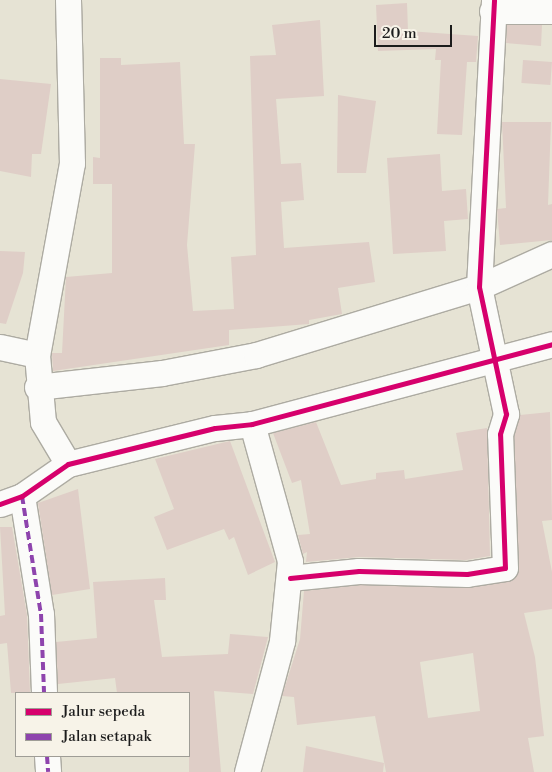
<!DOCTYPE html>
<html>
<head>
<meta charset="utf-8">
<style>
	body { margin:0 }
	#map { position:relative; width:552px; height:772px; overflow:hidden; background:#e6e3d4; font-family:"Libre Bodoni",serif }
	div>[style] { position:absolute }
	.building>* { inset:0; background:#dfcec7; transform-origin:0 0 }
	.roads { filter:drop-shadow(1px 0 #adaba2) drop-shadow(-1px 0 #adaba2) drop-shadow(0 1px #adaba2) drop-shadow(0 -1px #adaba2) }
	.street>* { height:25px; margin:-12.5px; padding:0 12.5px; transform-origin:12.5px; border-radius:12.5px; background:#fbfbf9 }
	.quiet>* { height:4px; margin-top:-2px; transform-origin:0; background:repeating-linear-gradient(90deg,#8e44ad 0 8px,transparent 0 12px) }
	.cycleway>* { height:5px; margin:-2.5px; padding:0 2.5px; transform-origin:2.5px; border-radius:2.5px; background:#d6006c }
	span { translate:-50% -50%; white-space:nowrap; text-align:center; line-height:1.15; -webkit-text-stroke:4px #f7f3e8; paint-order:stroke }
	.legend { position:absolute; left:15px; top:692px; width:175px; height:65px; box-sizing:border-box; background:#f7f3e8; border:1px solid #9f9d96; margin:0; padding:6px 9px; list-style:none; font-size:15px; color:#1c1c1c }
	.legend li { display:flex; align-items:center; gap:10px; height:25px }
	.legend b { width:25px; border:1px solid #9f9d96 }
	.scale { position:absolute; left:374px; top:25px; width:78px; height:22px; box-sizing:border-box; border:2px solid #1c1c1c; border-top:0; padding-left:6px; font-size:15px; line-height:18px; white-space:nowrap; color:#1c1c1c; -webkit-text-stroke:4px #f7f3e8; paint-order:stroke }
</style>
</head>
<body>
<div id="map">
	<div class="building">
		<i style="clip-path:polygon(407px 3px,408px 31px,478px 36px,476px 62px,467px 62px,462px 135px,437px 134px,441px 60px,435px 60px,436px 49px,378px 51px,376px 5px)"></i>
		<i style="clip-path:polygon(320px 20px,324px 96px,276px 99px,281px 164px,301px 163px,304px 200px,281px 202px,284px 248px,369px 242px,375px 282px,338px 288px,342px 314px,309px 320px,309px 324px,229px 330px,229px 345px,53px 371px,52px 353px,62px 353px,66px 277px,112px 273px,112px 184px,93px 184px,93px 157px,100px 158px,100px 58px,121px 58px,121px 65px,180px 62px,184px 144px,195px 144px,187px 245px,193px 311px,234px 309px,231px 257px,256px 255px,250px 56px,276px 55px,272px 25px)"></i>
		<i style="clip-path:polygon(507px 25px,542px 25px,541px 46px,506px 43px)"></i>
		<i style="left:523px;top:60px;width:29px;height:23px;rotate:4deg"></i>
		<i style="clip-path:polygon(0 79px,51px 84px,41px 154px,32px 154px,31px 177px,0 171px)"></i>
		<i style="clip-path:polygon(338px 95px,376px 101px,366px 173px,337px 173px)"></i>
		<i style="clip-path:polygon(502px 122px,551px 122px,548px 205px,552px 204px,552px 240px,500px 245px,497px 209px,506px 208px)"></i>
		<i style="clip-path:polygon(440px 154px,442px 191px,466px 189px,468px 219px,444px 221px,446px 251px,393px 254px,387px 158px)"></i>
		<i style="clip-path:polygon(0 251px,25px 252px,23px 273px,6px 324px,0 323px)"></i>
		<i style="clip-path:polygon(evenodd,550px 412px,552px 520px,542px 521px,552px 572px,552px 609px,524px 613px,535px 657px,544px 736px,528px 738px,534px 772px,386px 772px,375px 716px,297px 725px,294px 697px,282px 696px,300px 639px,304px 591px,360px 585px,467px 588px,513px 580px,519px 567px,514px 436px,520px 415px,550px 412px,473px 653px,480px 711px,428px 718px,420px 662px,473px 653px)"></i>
		<i style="clip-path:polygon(316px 422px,341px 485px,376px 479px,376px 473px,404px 470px,405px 479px,463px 470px,456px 433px,487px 428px,490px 556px,466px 560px,359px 557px,306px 562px,307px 552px,303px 554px,298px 535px,310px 534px,301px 480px,292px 483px,273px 433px)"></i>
		<i style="clip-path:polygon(230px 441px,275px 562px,248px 575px,234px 537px,229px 540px,224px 529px,167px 550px,154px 517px,174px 509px,155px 459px)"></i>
		<i style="clip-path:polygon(78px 489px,90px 589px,52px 595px,38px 503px)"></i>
		<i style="clip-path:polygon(0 527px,12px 527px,27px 615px,30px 693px,11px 693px,7px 643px,0 644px,0 616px,5px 615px)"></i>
		<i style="clip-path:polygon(165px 578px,166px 600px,154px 600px,162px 657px,228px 654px,230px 634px,268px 637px,253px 694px,214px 691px,221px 772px,189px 772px,189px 693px,117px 693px,115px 678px,58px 684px,56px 642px,97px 638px,93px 582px)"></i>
		<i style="clip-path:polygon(306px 746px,384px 763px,383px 772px,303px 772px)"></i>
	</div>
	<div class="roads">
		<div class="street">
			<i style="left:68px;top:0;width:163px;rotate:88.6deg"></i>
			<i style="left:72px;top:163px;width:195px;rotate:100.3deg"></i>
			<i style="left:37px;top:355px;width:67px;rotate:84.9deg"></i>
			<i style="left:43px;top:422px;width:49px;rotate:59.2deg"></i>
			<i style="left:492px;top:11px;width:60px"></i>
			<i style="left:0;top:347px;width:38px;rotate:12deg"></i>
			<i style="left:37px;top:387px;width:126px;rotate:-6.4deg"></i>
			<i style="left:162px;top:373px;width:96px;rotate:-10.8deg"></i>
			<i style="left:256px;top:355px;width:233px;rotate:-17deg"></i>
			<i style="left:479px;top:287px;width:80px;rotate:-24.3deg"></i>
			<i style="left:22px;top:496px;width:120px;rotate:80.9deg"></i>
			<i style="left:41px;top:614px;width:79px;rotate:87.8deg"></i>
			<i style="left:0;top:504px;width:23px;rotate:-20deg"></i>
			<i style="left:22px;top:496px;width:56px;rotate:-34.8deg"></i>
			<i style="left:68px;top:464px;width:151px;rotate:-13.8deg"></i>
			<i style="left:215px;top:428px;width:37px;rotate:-6deg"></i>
			<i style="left:252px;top:424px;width:310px;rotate:-14.9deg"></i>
			<i style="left:290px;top:578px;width:69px;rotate:-5.8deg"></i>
			<i style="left:359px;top:571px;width:108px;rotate:1.6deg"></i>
			<i style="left:467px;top:574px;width:38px;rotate:-9deg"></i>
			<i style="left:505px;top:568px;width:134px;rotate:-92.1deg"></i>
			<i style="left:500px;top:434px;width:21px;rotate:-73deg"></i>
			<i style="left:506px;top:414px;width:130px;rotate:-102deg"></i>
			<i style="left:479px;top:287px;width:287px;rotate:-87deg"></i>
			<i style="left:47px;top:756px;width:16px;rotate:86deg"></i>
			<i style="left:247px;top:772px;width:136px;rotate:-75deg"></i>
			<i style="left:282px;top:641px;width:80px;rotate:-84.3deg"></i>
			<i style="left:290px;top:561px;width:142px;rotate:-105.5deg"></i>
		</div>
	</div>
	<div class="quiet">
		<i style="left:22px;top:496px;width:120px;rotate:80.9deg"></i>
		<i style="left:41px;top:614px;width:79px;rotate:87.8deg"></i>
		<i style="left:47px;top:756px;width:16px;rotate:86deg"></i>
	</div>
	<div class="cycleway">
		<i style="left:0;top:504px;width:23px;rotate:-20deg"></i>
		<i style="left:22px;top:496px;width:56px;rotate:-34.8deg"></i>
		<i style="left:68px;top:464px;width:151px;rotate:-13.8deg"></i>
		<i style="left:215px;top:428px;width:37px;rotate:-6deg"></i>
		<i style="left:252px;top:424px;width:310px;rotate:-14.9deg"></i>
		<i style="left:290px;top:578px;width:69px;rotate:-5.8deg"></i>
		<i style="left:359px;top:571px;width:108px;rotate:1.6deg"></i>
		<i style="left:467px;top:574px;width:38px;rotate:-9deg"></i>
		<i style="left:505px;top:568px;width:134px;rotate:-92.1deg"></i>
		<i style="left:500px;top:434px;width:21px;rotate:-73deg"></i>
		<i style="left:506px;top:414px;width:130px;rotate:-102deg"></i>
		<i style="left:479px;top:287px;width:287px;rotate:-87deg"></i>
	</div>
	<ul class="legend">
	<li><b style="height:6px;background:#d6006c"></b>Jalur sepeda</li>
	<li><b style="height:6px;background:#8e44ad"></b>Jalan setapak</li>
	</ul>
	<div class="scale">20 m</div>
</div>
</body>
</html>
